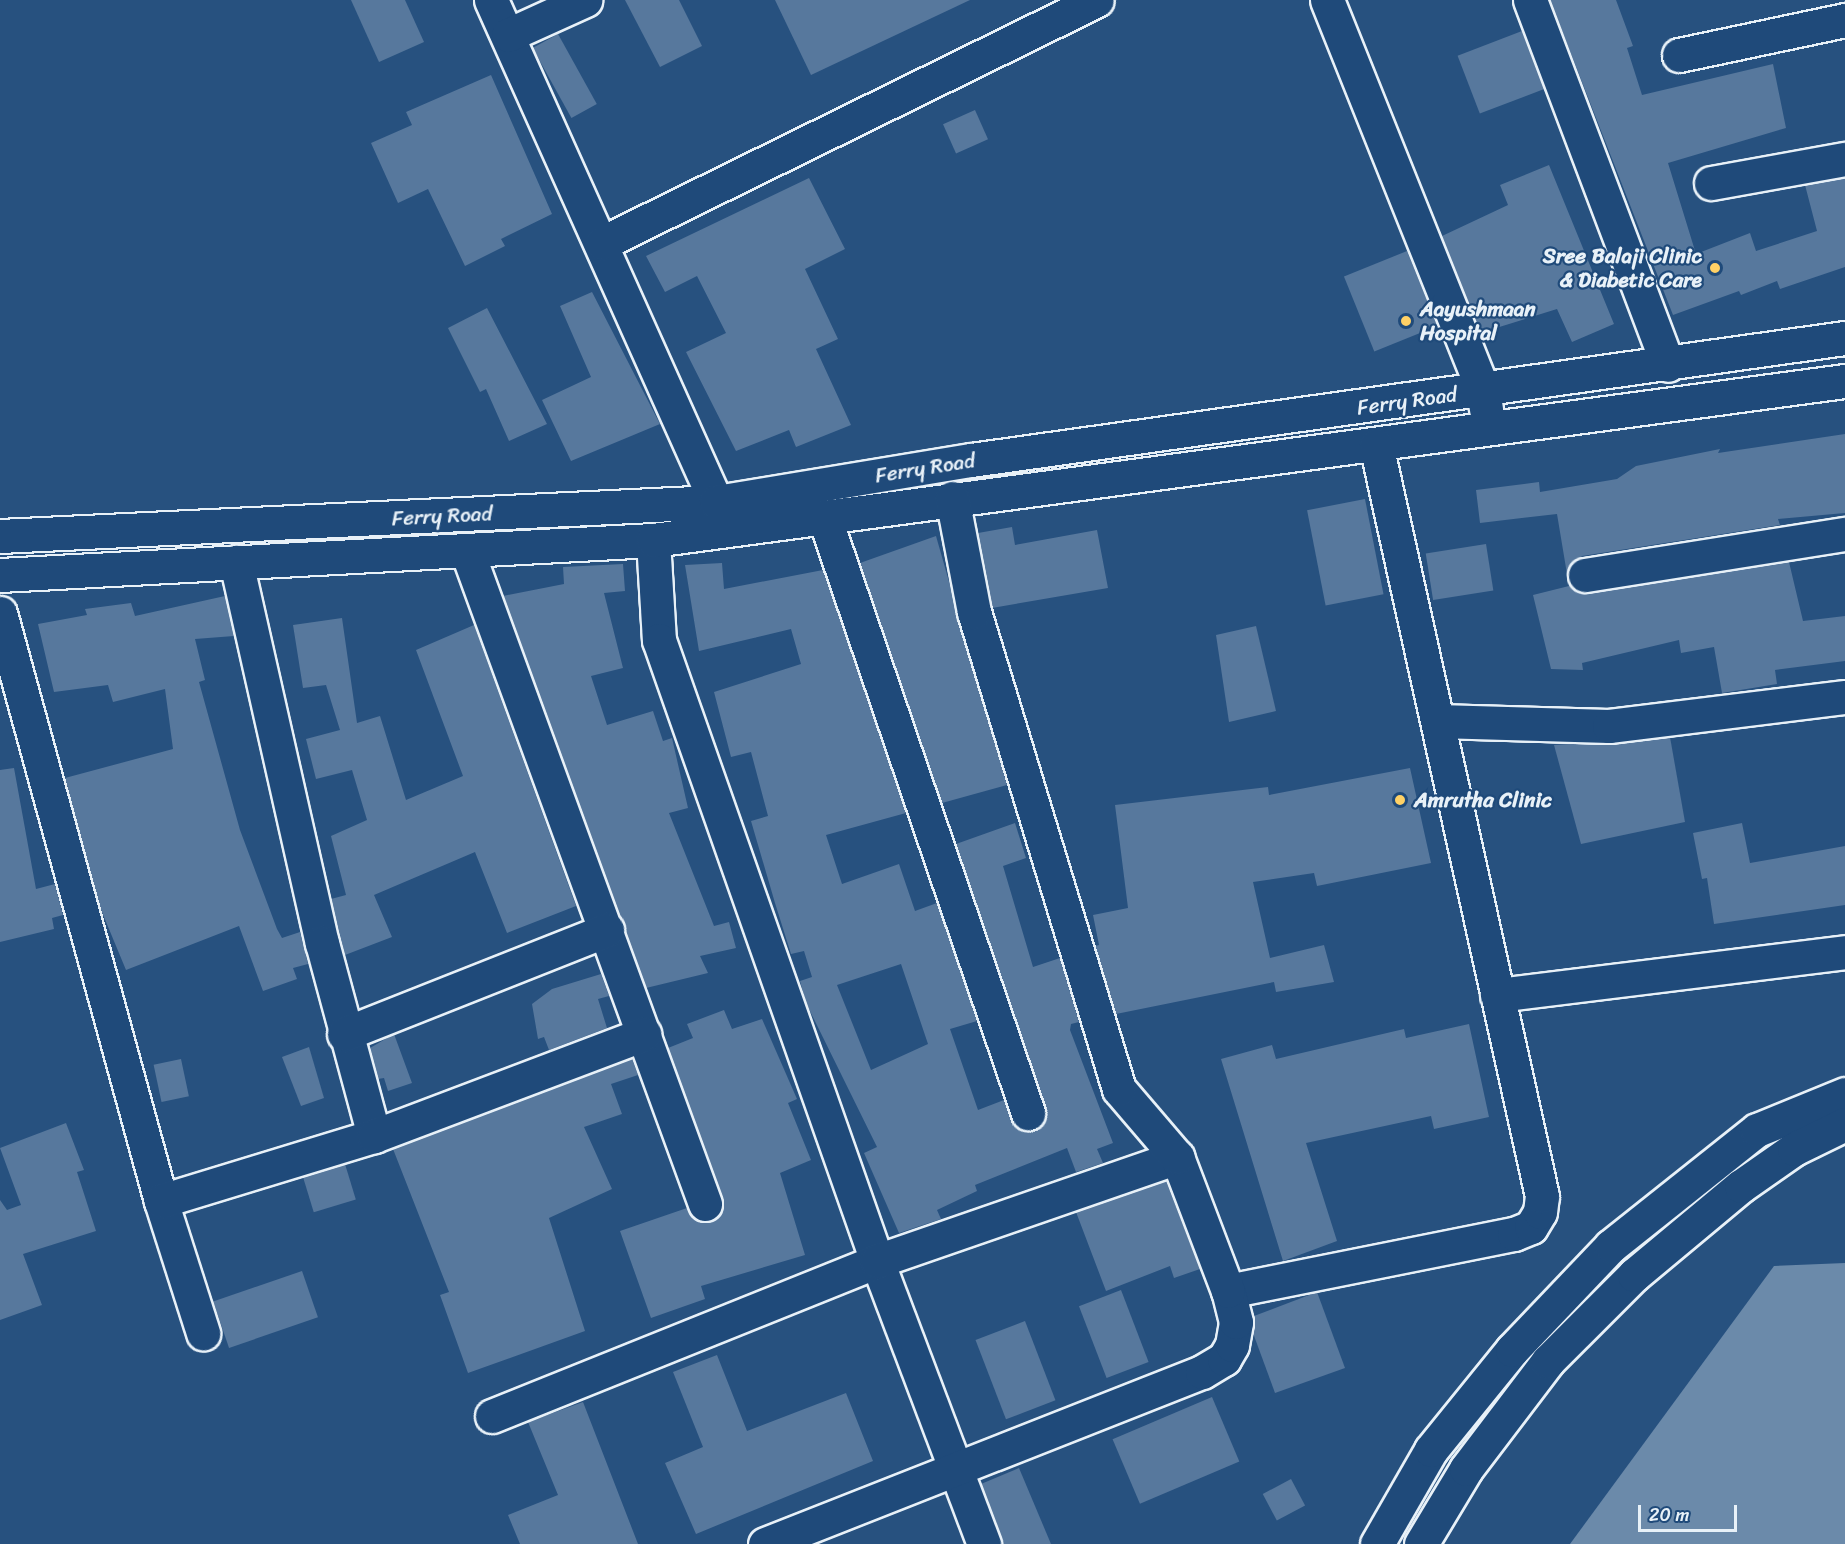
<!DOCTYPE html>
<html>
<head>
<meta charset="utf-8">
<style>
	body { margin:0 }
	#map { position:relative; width:1845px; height:1544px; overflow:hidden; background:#27517f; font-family:Sriracha,sans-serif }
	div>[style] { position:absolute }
	.water>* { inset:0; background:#6b8aaa }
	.building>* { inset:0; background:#57789d; transform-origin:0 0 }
	.roads { filter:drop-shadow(2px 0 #e8f1f8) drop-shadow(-2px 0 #e8f1f8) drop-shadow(0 2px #e8f1f8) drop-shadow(0 -2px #e8f1f8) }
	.minor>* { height:33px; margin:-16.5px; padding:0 16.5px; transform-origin:16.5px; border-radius:16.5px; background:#1f4a7a }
	.dots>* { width:16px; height:16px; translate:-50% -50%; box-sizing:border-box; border:3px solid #1f4a7a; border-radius:50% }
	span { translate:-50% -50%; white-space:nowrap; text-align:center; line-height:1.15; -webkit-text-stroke:4.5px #1f4a7a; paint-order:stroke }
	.poi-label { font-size:21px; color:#e8f1f8; font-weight:700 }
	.right { translate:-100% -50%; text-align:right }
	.left { translate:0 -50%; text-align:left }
	.street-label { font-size:21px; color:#e8f1f8 }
	.scale { position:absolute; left:1638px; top:1505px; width:99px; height:27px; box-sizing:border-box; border:3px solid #e8f1f8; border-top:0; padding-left:8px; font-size:18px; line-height:21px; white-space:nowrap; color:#e8f1f8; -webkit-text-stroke:4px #1f4a7a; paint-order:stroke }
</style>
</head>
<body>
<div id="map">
	<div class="water">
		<i style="clip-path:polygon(1845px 1263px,1845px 1544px,1570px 1544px,1774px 1266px)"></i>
	</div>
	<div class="building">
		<i style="clip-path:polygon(351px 0,405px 0,424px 42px,379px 62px)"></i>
		<i style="clip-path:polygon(625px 0,679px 0,702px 46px,660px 67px)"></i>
		<i style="clip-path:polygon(775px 0,970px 0,811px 75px)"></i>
		<i style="clip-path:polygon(1550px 0,1616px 0,1633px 46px,1627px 48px,1642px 95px,1773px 64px,1786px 128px,1668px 163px,1696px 254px,1750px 233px,1756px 251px,1817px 231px,1805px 185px,1845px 178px,1845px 267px,1780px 289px,1777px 281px,1741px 295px,1739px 291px,1673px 315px)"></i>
		<i style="left:1522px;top:31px;width:62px;height:69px;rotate:69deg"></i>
		<i style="left:558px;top:34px;width:80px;height:29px;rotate:61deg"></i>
		<i style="clip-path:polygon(491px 75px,552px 214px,501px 239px,505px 246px,465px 266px,428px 189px,398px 203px,371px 143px,412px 125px,406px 112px)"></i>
		<i style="left:975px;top:110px;width:32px;height:35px;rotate:66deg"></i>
		<i style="clip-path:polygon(1549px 165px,1614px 324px,1572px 342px,1557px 309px,1480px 333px,1442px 236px,1508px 205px,1500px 185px)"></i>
		<i style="clip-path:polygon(809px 178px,845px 249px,805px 269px,838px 339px,816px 349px,851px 425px,796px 447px,789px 430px,736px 451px,686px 352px,726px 333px,697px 276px,665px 292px,646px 256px)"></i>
		<i style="left:1407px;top:251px;width:81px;height:68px;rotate:68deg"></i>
		<i style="clip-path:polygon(592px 292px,660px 424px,571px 461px,542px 400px,591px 377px,560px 306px)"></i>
		<i style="clip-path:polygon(487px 308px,547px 424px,509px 441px,486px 389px,480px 392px,448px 328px)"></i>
		<i style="clip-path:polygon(1845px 434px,1845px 513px,1778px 519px,1780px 525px,1582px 556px,1567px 574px,1557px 514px,1480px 523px,1476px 490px,1539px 482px,1540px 492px,1617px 479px,1636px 466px,1720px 449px,1718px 453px)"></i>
		<i style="left:1365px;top:499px;width:97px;height:59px;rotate:79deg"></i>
		<i style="clip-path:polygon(1012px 527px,1015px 545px,1097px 530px,1108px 588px,992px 608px,978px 533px)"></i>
		<i style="clip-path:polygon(936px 536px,1007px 785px,942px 803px,860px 563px)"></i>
		<i style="left:1486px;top:544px;width:47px;height:61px;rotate:81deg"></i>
		<i style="clip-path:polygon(1789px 562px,1803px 621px,1845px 616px,1845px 661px,1775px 670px,1777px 684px,1722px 693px,1714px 647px,1681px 653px,1679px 640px,1582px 663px,1583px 670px,1551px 669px,1533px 595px,1569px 586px,1568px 582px,1588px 594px)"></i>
		<i style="clip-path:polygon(evenodd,722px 563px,724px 589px,823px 570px,906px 813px,826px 835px,842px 884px,899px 864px,915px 911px,937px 903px,977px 1021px,950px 1029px,978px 1110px,1004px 1100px,1015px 1127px,1025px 1131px,1042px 1125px,1046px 1107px,956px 844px,1015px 823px,1026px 858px,1003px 866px,1033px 967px,1060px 958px,1079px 1022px,1071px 1024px,1070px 1030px,1113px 1143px,1097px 1149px,1103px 1163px,1076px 1172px,1067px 1148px,975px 1185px,977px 1191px,937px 1210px,941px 1219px,899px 1233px,864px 1153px,877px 1147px,806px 1003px,800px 981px,812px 977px,804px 951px,791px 954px,775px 903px,751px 821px,768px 816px,751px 752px,731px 757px,714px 692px,801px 664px,791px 629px,699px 651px,685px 565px,722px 563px,901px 964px,928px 1044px,871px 1070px,837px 985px,901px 964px)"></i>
		<i style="clip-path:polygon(623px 564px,625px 591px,604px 593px,623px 668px,591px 676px,607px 725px,653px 711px,663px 741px,672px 738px,688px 808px,669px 813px,714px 926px,729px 922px,736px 948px,700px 956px,708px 973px,646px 988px,503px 596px,564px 584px,563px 567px)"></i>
		<i style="clip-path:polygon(225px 596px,234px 636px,195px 639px,205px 680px,199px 682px,240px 830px,277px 929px,282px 938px,300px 932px,308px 964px,293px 968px,297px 979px,263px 991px,239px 926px,126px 970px,99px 905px,65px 778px,173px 749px,165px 689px,113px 702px,108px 685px,54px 692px,38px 624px,87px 615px,85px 609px,131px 603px,135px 616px)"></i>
		<i style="clip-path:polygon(342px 618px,357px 723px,380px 716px,406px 800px,463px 776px,416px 650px,474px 625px,576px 906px,507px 933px,475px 852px,374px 895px,392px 937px,345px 955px,331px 899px,346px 895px,331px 836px,367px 820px,352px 770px,316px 779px,306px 739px,340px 730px,326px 685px,303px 688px,293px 625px)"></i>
		<i style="clip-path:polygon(1256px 626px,1276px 711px,1229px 722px,1216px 635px)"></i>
		<i style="clip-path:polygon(1670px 737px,1685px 822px,1581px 844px,1554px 745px)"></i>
		<i style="clip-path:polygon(14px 768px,36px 889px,55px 884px,63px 915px,52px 918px,54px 929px,0 942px,0 770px)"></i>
		<i style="clip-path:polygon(1410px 768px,1431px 863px,1317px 886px,1314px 873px,1253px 882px,1270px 958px,1324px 945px,1334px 982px,1276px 992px,1274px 982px,1116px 1014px,1095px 946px,1099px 945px,1093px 915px,1128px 908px,1115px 805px,1268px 787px,1269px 795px)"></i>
		<i style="clip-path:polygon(1742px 823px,1750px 863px,1845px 846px,1845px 905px,1714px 924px,1707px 878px,1702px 879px,1693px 833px)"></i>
		<i style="clip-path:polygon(601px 974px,609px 996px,598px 999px,607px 1028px,549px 1050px,544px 1037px,538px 1039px,532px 1004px,552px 989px)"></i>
		<i style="clip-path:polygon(724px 1010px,732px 1029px,762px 1019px,797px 1099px,788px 1103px,811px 1160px,780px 1173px,805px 1255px,701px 1286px,705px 1299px,651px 1318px,620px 1231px,687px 1208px,701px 1222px,720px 1216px,723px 1198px,668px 1048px,693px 1038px,687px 1024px)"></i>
		<i style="clip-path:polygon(1469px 1024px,1489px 1117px,1434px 1129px,1431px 1116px,1306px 1143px,1337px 1241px,1283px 1261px,1221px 1059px,1272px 1045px,1276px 1059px,1404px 1029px,1406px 1038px)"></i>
		<i style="clip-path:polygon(394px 1034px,412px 1083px,388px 1091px,384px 1078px,378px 1079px,370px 1048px)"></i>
		<i style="clip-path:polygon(309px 1047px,324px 1098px,301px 1106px,282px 1057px)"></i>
		<i style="left:181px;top:1059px;width:38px;height:28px;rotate:78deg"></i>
		<i style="clip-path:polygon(632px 1059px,638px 1075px,611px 1084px,622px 1114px,584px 1127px,612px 1189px,549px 1218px,585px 1331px,468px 1373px,440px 1295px,449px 1292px,393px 1149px)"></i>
		<i style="clip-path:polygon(66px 1123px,84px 1170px,77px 1172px,96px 1231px,23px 1254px,42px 1305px,0 1320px,0 1200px,7px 1210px,21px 1205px,0 1148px)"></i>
		<i style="left:345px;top:1164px;width:37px;height:44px;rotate:73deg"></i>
		<i style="clip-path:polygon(1166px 1181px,1200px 1269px,1174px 1278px,1170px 1266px,1106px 1291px,1076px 1212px)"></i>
		<i style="left:302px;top:1271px;width:49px;height:94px;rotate:71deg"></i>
		<i style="left:1121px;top:1290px;width:77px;height:45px;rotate:69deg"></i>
		<i style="clip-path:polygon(1317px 1292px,1345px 1368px,1275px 1393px,1253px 1333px,1254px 1316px)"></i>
		<i style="left:1025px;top:1321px;width:85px;height:53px;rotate:69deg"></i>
		<i style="clip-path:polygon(717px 1355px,747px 1431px,846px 1393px,873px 1461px,696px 1534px,665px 1463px,703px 1447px,673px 1372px)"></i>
		<i style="left:1212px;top:1397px;width:70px;height:108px;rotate:67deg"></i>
		<i style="clip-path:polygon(583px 1402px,638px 1544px,520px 1544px,508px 1515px,558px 1495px,528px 1422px)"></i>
		<i style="clip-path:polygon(1019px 1468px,1051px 1544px,1002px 1544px,981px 1484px)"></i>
		<i style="left:1291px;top:1479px;width:30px;height:32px;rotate:62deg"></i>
	</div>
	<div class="roads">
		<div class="minor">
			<i style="left:491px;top:0;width:550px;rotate:65.86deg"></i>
			<i style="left:716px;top:502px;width:21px;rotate:79deg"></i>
			<i style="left:1327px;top:0;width:420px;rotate:68.2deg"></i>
			<i style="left:1483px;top:390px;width:20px;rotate:81deg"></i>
			<i style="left:1530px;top:0;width:390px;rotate:69.3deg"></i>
			<i style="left:508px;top:35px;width:85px;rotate:-24.4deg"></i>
			<i style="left:1679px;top:55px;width:170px;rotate:-11.9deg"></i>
			<i style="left:1711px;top:183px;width:136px;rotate:-10.2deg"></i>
			<i style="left:602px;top:243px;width:551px;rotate:-26.15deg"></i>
			<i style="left:825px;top:519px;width:628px;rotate:71.13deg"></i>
			<i style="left:0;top:536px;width:717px;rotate:-2.72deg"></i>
			<i style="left:716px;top:502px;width:258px;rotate:-9.4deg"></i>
			<i style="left:971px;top:460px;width:882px;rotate:-7.95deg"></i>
			<i style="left:653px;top:540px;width:100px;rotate:86.6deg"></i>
			<i style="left:659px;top:640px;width:658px;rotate:70.66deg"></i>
			<i style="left:877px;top:1261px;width:303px;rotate:69.3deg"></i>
			<i style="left:467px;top:551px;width:695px;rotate:69.97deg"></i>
			<i style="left:236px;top:562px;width:391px;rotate:77.3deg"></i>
			<i style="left:322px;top:943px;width:200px;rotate:74.9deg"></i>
			<i style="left:0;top:575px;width:654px;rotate:-3.07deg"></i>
			<i style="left:653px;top:540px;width:1203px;rotate:-7.6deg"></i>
			<i style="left:1585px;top:575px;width:263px;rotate:-9deg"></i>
			<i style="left:0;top:613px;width:610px;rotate:74.69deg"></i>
			<i style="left:161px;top:1201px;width:139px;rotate:72.3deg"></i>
			<i style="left:1438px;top:721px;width:171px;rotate:1.7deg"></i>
			<i style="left:1609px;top:726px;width:238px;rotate:-7deg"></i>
			<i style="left:1497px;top:995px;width:351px;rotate:-7deg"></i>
			<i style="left:344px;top:1034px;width:283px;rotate:-21.6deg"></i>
			<i style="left:161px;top:1201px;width:223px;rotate:-17deg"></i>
			<i style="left:374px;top:1136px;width:289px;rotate:-20.7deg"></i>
			<i style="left:1228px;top:1291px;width:292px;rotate:-11.3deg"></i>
			<i style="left:1514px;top:1234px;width:18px;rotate:-22deg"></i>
			<i style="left:1531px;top:1227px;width:17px;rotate:-59deg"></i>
			<i style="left:1540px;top:1212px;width:16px;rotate:-83deg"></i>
			<i style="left:1542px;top:1196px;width:769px;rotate:-102.46deg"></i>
			<i style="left:492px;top:1416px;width:415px;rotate:-21.9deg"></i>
			<i style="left:877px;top:1261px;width:318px;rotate:-19.1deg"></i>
			<i style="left:765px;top:1544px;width:470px;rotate:-21.5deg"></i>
			<i style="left:1202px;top:1372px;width:26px;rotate:-31deg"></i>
			<i style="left:1224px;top:1359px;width:16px;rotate:-60deg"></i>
			<i style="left:1232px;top:1345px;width:23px;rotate:-80deg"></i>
			<i style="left:1236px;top:1322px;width:32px;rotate:-104deg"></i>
			<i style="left:1228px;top:1291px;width:143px;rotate:-110.8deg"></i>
			<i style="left:1177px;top:1157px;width:89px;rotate:-130.5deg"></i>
			<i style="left:1119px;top:1089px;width:499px;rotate:-106.9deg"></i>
			<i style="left:974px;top:612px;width:116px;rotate:-100.9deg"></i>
			<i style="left:1377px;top:1544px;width:108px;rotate:-60.1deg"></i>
			<i style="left:1431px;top:1450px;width:129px;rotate:-51deg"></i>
			<i style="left:1512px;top:1350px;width:144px;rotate:-46.4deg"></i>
			<i style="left:1611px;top:1246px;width:186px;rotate:-38.5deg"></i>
			<i style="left:1757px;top:1130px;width:95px;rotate:-22.2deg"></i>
			<i style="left:1421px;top:1544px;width:87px;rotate:-59deg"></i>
			<i style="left:1466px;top:1469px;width:136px;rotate:-52.8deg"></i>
			<i style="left:1548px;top:1361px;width:122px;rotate:-45deg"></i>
			<i style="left:1634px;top:1275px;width:139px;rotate:-39.8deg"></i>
			<i style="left:1741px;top:1186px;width:65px;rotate:-34.9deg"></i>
			<i style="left:1794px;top:1149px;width:57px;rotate:-26.1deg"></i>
		</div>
	</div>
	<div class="dots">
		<i style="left:1715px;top:268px;background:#ffd166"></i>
		<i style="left:1406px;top:321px;background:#ffd166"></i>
		<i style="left:1400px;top:800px;background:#ffd166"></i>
	</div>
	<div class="poi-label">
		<span class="right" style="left:1702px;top:268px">Sree Balaji Clinic<br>&amp; Diabetic Care</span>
		<span class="left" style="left:1420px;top:321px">Aayushmaan<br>Hospital</span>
		<span class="left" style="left:1414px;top:800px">Amrutha Clinic</span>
	</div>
	<div class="street-label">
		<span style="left:1407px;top:401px;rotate:-8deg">Ferry Road</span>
		<span style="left:925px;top:468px;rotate:-9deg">Ferry Road</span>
		<span style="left:442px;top:516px;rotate:-3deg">Ferry Road</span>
	</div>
	<div class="scale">20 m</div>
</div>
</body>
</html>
